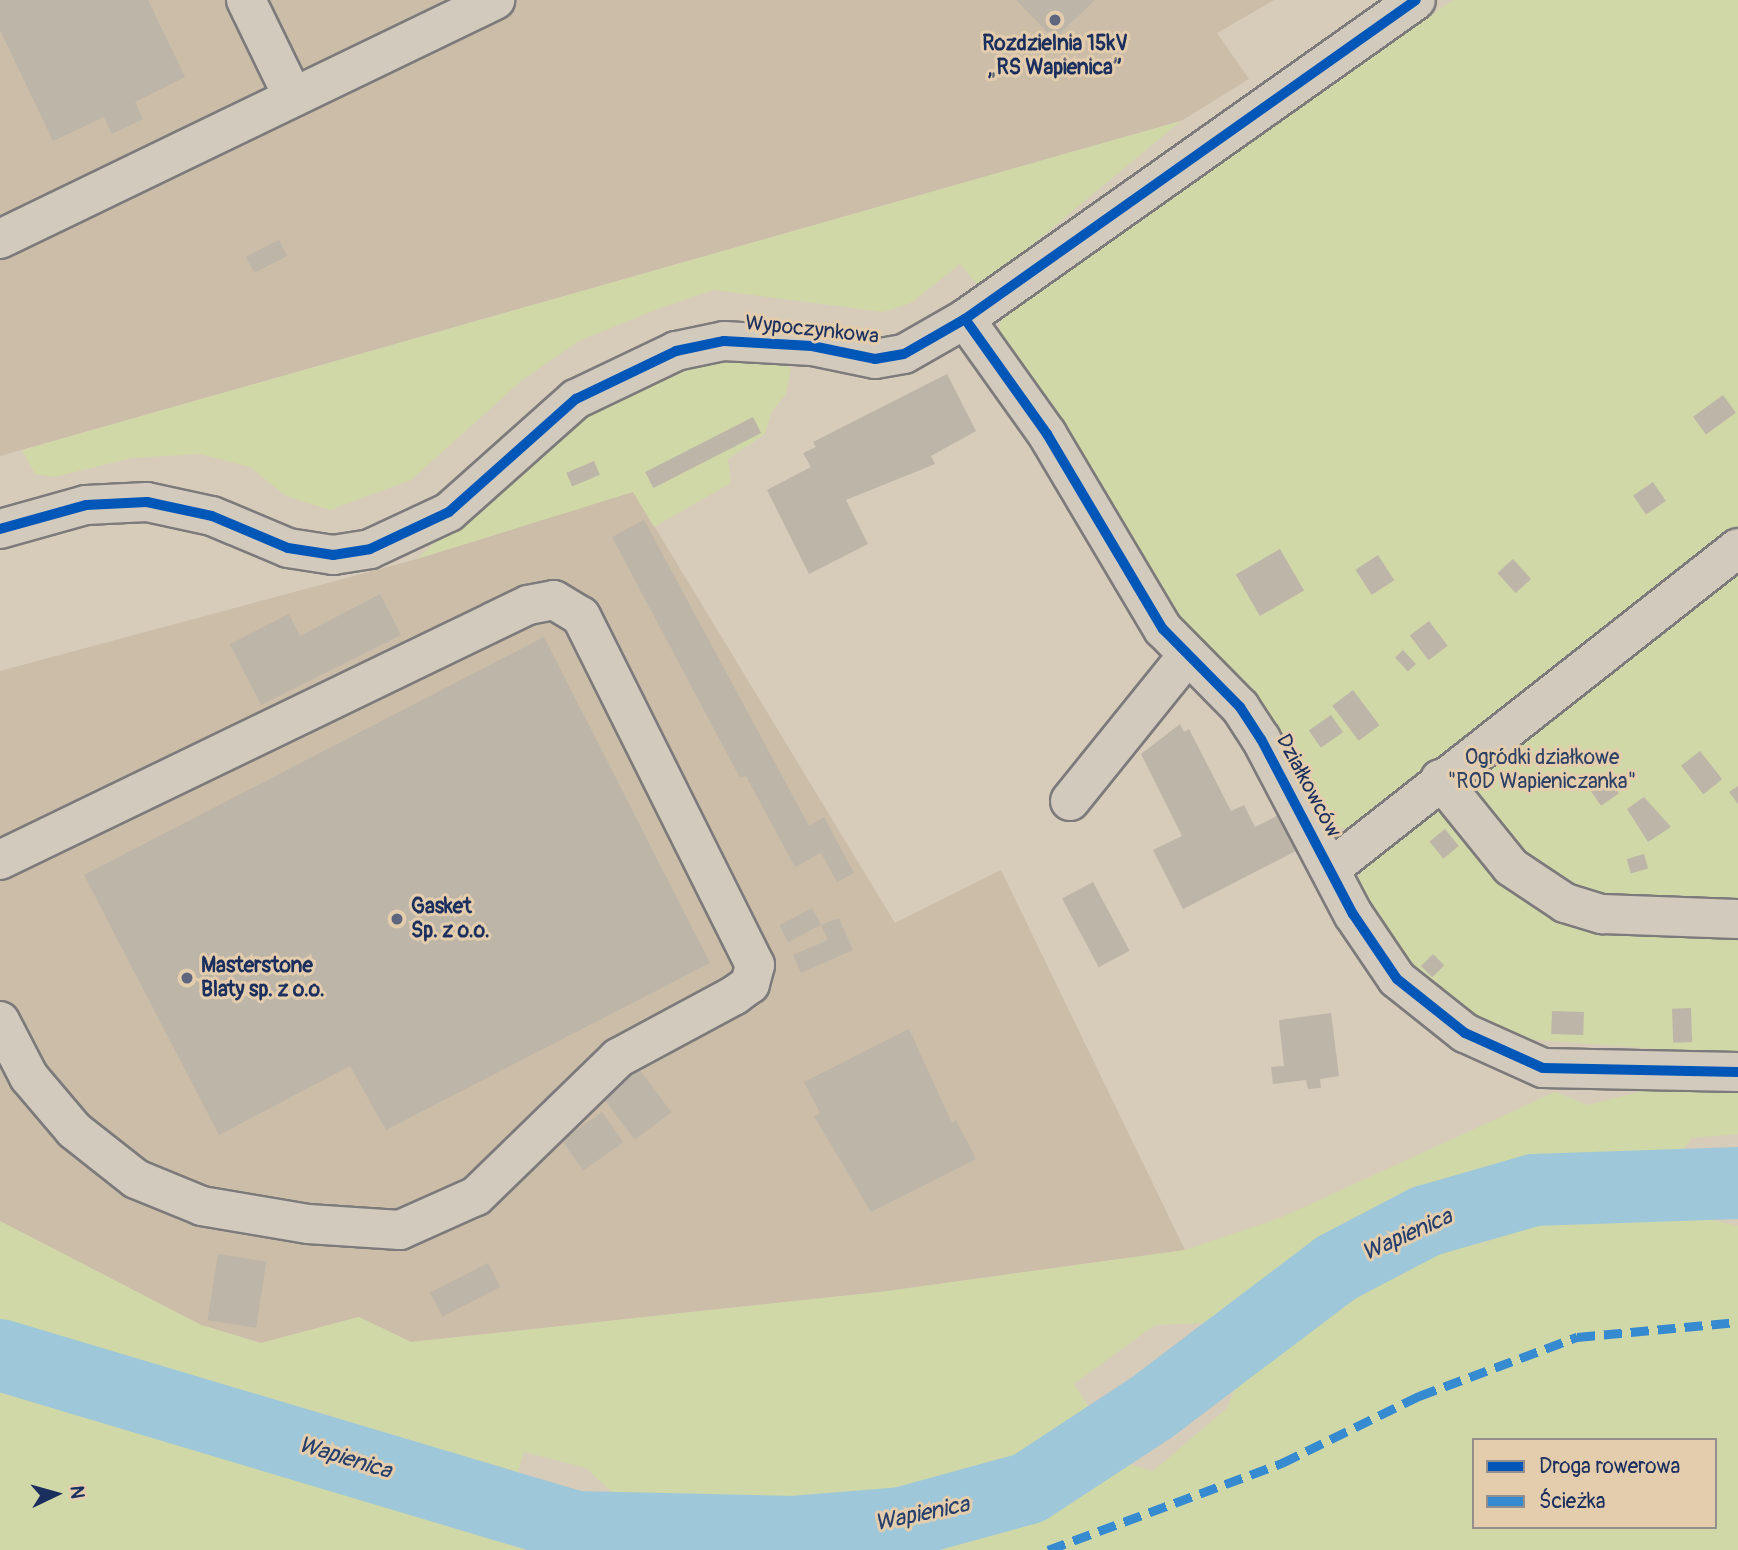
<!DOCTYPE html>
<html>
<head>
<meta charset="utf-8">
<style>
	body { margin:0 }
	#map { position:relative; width:1738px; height:1550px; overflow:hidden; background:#d7cbba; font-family:Pangolin,sans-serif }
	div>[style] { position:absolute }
	.built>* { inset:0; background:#cbbda8 }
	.green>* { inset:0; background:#d0d8a8 }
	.river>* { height:72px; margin:-36px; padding:0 36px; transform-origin:36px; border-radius:36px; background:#9ec7d9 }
	.building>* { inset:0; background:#bdb5a8; transform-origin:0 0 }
	.roads { filter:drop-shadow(2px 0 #7c7a7b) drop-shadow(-2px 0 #7c7a7b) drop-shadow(0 2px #7c7a7b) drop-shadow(0 -2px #7c7a7b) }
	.minor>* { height:38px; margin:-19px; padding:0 19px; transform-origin:19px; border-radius:19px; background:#d3cabe }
	.quiet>* { height:9px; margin-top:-4.5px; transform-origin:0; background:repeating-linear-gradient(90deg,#368acf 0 18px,transparent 0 27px) }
	.cycleway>* { height:10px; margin:-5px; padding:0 5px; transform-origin:5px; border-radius:5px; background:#0057b8 }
	.dots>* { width:19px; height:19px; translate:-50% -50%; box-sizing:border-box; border:4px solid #e4cdad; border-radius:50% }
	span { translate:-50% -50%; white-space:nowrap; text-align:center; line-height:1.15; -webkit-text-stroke:6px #e4cdad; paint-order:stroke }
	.poi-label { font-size:21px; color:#1b2f5e; font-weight:700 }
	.left { translate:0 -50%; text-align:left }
	.street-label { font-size:21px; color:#1b2f5e }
	.park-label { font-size:21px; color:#2c4164 }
	.water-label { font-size:23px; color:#263e6c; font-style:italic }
	.legend { position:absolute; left:1472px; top:1438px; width:245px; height:91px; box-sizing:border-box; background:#e4cdad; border:2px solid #948e8d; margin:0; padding:9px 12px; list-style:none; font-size:21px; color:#1b2f5e }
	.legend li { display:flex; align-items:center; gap:14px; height:35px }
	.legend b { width:35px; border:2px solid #948e8d }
	.north { position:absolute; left:21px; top:1459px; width:70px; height:70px; -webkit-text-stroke:5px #e4cdad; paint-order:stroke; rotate:85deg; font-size:19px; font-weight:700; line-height:28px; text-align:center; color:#1b2f5e }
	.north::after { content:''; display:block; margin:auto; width:24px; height:32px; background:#1b2f5e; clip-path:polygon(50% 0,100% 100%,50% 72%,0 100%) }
</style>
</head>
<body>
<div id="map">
	<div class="built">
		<i style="clip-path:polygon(0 0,1274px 0,1217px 33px,1249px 79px,1181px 121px,0 456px)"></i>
		<i style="clip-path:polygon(633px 491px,895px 923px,1001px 870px,1185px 1250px,880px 1292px,411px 1342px,359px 1317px,261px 1343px,201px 1325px,0 1221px,0 671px,417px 559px)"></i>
	</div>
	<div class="green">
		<i style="clip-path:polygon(1453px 0,1738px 0,1738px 1055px,1510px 1038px,1449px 1004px,1403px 963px,1356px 883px,1367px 859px,1347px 828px,1329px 828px,1277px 725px,1186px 637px,1126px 539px,1108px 493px,999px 338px,1001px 311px)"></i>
		<i style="clip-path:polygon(1181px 121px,980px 288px,960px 264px,911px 303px,883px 312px,713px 290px,658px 309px,579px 341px,521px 381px,411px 480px,330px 510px,286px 496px,250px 467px,200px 454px,132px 458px,54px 477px,35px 474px,22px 450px)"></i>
		<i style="clip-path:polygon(777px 355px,791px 369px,786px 394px,771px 413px,765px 434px,728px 459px,731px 483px,654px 527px,633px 492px,417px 559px,581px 411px,688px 363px)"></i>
		<i style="clip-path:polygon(1666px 1085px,1738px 1090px,1738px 1134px,1692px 1138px,1677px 1159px,1539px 1170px,1432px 1198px,1209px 1323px,1155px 1325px,1074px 1384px,1091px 1410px,1015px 1465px,892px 1503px,689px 1505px,615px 1495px,586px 1468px,524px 1452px,515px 1481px,0 1333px,0 1221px,201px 1325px,261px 1343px,359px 1317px,411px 1342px,880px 1292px,1185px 1250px,1282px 1217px,1555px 1092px,1588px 1105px)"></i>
		<i style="clip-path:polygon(evenodd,1679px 1199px,1691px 1215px,1738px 1226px,1738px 1550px,924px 1550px,1041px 1507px,1113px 1460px,1153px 1471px,1227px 1408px,1251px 1348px,1412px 1250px,1530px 1214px,1679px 1199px,1474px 1440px,1715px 1440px,1715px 1527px,1474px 1527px,1474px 1440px)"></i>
		<i style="clip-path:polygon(0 1389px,122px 1424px,539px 1550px,0 1550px)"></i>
	</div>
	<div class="river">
		<i style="left:0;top:1355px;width:601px;rotate:16.63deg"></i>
		<i style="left:576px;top:1527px;width:217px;rotate:1.3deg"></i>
		<i style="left:793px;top:1532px;width:109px;rotate:-4.7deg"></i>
		<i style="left:902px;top:1523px;width:132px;rotate:-15.4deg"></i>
		<i style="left:1029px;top:1488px;width:146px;rotate:-33.3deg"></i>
		<i style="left:1151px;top:1408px;width:232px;rotate:-37.1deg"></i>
		<i style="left:1336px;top:1268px;width:102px;rotate:-27.6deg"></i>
		<i style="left:1426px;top:1221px;width:112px;rotate:-16deg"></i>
		<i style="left:1534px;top:1190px;width:204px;rotate:-2deg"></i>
	</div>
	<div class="building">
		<i style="clip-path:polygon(0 0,148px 0,185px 77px,135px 102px,143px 119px,112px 134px,104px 117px,53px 141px,0 30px)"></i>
		<i style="clip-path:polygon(1016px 0,1095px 0,1054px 39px)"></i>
		<i style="left:279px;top:240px;width:18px;height:37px;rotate:63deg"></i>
		<i style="clip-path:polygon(947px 374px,976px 431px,931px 456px,935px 464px,846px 500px,868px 544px,809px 574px,767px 490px,811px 467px,803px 453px,816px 447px,813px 442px)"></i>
		<i style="left:1723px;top:395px;width:22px;height:37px;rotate:54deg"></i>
		<i style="left:753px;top:417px;width:18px;height:121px;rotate:63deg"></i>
		<i style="left:594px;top:461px;width:15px;height:30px;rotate:67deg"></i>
		<i style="left:1653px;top:482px;width:23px;height:24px;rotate:56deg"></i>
		<i style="clip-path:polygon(644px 520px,809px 826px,824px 817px,854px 873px,837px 882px,821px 853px,795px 867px,746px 776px,740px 778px,612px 537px)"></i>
		<i style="left:1280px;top:549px;width:48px;height:51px;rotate:60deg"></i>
		<i style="left:1378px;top:555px;width:30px;height:27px;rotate:57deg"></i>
		<i style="left:1513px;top:559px;width:27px;height:21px;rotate:48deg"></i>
		<i style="clip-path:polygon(380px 594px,401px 635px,261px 705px,230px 644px,289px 614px,300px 636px)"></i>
		<i style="left:1429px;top:621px;width:31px;height:24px;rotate:53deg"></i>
		<i style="clip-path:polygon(544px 637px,710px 963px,386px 1130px,350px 1066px,219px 1135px,84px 875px)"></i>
		<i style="left:1403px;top:650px;width:19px;height:11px;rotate:47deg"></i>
		<i style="left:1353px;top:690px;width:44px;height:26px;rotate:53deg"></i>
		<i style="left:1331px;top:715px;width:21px;height:27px;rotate:55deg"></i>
		<i style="clip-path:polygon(1180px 724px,1184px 732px,1189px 729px,1231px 811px,1244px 805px,1255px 827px,1279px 815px,1298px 850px,1183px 909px,1153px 850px,1182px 836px,1141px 754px)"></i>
		<i style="left:1700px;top:751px;width:36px;height:24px;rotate:52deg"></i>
		<i style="left:1607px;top:776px;width:21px;height:22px;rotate:55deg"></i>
		<i style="clip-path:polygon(1738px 786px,1738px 804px,1729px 792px)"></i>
		<i style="clip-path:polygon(1644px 797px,1671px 827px,1648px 842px,1627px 809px)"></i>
		<i style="left:1445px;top:829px;width:22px;height:20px;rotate:51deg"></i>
		<i style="left:1644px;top:854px;width:15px;height:18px;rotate:74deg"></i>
		<i style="left:1093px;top:882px;width:78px;height:35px;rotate:62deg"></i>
		<i style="left:812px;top:908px;width:19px;height:37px;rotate:62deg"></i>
		<i style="clip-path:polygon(839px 918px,853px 950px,801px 973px,793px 955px,828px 940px,821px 925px)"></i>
		<i style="left:1433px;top:954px;width:16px;height:17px;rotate:45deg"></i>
		<i style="left:1691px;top:1008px;width:34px;height:19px;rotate:88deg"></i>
		<i style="left:1552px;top:1011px;width:32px;height:23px;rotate:2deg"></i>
		<i style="clip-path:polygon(1331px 1013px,1339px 1076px,1320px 1079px,1321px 1088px,1308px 1089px,1306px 1080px,1273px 1084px,1271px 1067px,1284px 1066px,1279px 1020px)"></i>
		<i style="clip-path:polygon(909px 1029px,952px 1123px,956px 1120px,976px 1159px,871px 1212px,814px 1116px,820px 1113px,804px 1082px)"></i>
		<i style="left:639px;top:1069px;width:54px;height:46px;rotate:53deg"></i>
		<i style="left:602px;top:1112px;width:37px;height:49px;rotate:55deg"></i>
		<i style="left:218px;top:1254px;width:49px;height:67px;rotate:9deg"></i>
		<i style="left:488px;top:1263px;width:27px;height:65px;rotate:63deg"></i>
	</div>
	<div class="roads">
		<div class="minor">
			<i style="left:246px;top:0;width:108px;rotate:64.1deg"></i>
			<i style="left:0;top:239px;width:550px;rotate:-25.77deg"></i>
			<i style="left:965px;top:319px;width:141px;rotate:54.5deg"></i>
			<i style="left:1047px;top:434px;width:227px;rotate:59.3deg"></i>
			<i style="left:1163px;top:629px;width:110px;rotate:45.4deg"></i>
			<i style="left:1240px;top:707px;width:38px;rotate:57deg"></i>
			<i style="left:1261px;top:739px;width:198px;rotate:62.3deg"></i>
			<i style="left:1353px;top:914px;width:78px;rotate:55.9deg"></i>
			<i style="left:1397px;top:979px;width:87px;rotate:38.5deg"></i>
			<i style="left:1465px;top:1033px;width:85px;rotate:24.2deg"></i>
			<i style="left:1543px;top:1068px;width:195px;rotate:1.2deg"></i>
			<i style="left:0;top:529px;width:89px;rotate:-15.6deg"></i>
			<i style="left:86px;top:505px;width:61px;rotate:-2.8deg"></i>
			<i style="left:147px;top:502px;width:66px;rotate:12.2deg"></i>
			<i style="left:212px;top:516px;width:82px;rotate:22.8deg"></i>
			<i style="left:288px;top:548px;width:46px;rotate:8.8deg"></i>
			<i style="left:333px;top:555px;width:37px;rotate:-9deg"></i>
			<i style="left:370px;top:549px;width:87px;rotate:-25.1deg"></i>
			<i style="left:449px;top:512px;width:170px;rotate:-41.7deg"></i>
			<i style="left:576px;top:399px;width:111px;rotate:-25.6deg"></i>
			<i style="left:676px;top:351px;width:49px;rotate:-11.8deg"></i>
			<i style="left:724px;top:341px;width:88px;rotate:3.3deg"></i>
			<i style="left:812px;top:346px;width:64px;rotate:11.7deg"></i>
			<i style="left:875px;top:359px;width:29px;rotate:-10deg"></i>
			<i style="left:904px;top:354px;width:70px;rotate:-29.8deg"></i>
			<i style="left:965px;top:319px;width:552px;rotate:-35.27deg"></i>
			<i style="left:1440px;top:779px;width:113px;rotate:51.1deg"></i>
			<i style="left:1511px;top:867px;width:65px;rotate:33.7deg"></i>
			<i style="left:1565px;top:903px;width:39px;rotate:17deg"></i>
			<i style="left:1602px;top:914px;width:136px;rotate:2.1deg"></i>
			<i style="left:1070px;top:801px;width:188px;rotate:-51.1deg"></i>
			<i style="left:0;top:860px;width:586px;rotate:-25.78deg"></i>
			<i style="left:528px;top:605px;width:26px;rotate:-11deg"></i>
			<i style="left:554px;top:600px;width:31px;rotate:31deg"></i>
			<i style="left:581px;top:616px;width:390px;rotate:63.5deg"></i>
			<i style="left:755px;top:965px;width:20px;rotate:105deg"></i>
			<i style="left:750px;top:984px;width:19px;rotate:144deg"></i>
			<i style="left:735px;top:995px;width:133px;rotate:151.7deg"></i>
			<i style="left:618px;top:1058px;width:198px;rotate:135.8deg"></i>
			<i style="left:476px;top:1196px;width:83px;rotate:155.9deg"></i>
			<i style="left:400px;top:1230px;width:92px;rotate:-176.3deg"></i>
			<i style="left:308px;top:1224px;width:108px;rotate:-170.4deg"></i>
			<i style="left:202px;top:1206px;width:71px;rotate:-157.8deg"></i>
			<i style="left:136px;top:1179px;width:79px;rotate:-141.7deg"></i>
			<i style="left:74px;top:1130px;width:70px;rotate:-130.3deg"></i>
			<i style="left:29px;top:1077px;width:63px;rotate:-117.4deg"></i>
			<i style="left:1330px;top:869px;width:519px;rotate:-38.19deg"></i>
		</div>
	</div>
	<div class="quiet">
		<i style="left:1048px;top:1550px;width:250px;rotate:-20.4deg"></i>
		<i style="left:1282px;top:1463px;width:153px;rotate:-26.1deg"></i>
		<i style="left:1419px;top:1396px;width:169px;rotate:-20.5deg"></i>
		<i style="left:1577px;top:1337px;width:162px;rotate:-5.3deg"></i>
	</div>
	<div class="cycleway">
		<i style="left:965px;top:319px;width:141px;rotate:54.5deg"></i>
		<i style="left:1047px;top:434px;width:227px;rotate:59.3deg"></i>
		<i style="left:1163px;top:629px;width:110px;rotate:45.4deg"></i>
		<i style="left:1240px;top:707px;width:38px;rotate:57deg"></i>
		<i style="left:1261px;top:739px;width:198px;rotate:62.3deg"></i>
		<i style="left:1353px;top:914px;width:78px;rotate:55.9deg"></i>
		<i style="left:1397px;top:979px;width:87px;rotate:38.5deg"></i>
		<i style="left:1465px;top:1033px;width:85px;rotate:24.2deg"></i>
		<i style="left:1543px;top:1068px;width:195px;rotate:1.2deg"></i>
		<i style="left:0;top:529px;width:89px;rotate:-15.6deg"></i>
		<i style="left:86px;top:505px;width:61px;rotate:-2.8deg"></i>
		<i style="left:147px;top:502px;width:66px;rotate:12.2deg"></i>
		<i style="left:212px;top:516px;width:82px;rotate:22.8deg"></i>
		<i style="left:288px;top:548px;width:46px;rotate:8.8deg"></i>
		<i style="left:333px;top:555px;width:37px;rotate:-9deg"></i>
		<i style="left:370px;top:549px;width:87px;rotate:-25.1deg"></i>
		<i style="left:449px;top:512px;width:170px;rotate:-41.7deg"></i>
		<i style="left:576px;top:399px;width:111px;rotate:-25.6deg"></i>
		<i style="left:676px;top:351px;width:49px;rotate:-11.8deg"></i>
		<i style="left:724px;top:341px;width:88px;rotate:3.3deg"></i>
		<i style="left:812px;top:346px;width:64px;rotate:11.7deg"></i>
		<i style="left:875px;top:359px;width:29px;rotate:-10deg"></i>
		<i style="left:904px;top:354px;width:70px;rotate:-29.8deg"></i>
		<i style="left:965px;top:319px;width:552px;rotate:-35.27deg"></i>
	</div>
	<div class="dots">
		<i style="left:1055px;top:20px;background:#5d667e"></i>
		<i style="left:397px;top:919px;background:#5d667e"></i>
		<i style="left:187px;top:978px;background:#5d667e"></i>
	</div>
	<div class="poi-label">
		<span style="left:1055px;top:56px">Rozdzielnia 15kV<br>„RS Wapienica”</span>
		<span class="left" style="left:411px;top:919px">Gasket<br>Sp. z o.o.</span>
		<span class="left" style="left:201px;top:978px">Masterstone<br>Blaty sp. z o.o.</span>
	</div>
	<div class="street-label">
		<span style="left:812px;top:330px;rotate:6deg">Wypoczynkowa</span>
		<span style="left:1308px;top:786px;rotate:62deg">Działkowców</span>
	</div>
	<div class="park-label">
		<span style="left:1542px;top:770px">Ogródki działkowe<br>"ROD Wapieniczanka"</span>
	</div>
	<div class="water-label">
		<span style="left:1407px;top:1235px;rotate:-24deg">Wapienica</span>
		<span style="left:345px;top:1458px;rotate:17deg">Wapienica</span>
		<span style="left:922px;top:1514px;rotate:-12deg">Wapienica</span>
	</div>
	<ul class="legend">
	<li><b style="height:9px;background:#0057b8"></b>Droga rowerowa</li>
	<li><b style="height:9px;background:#368acf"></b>Ścieżka</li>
	</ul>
	<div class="north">N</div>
</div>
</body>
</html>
